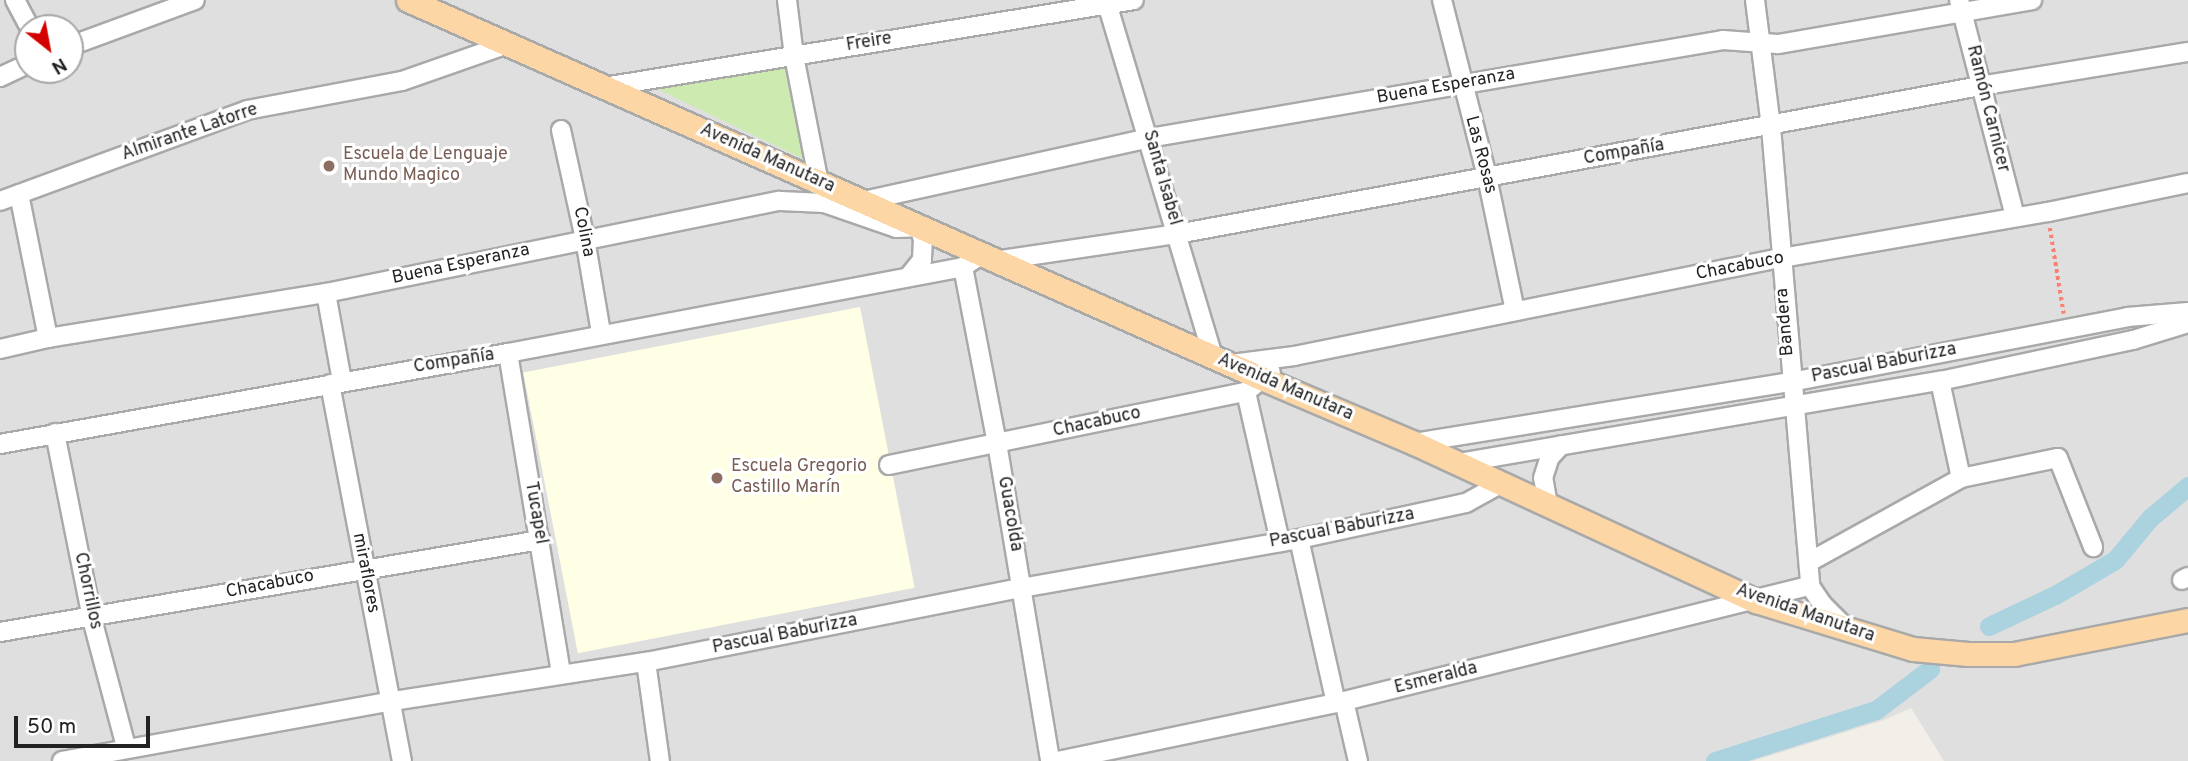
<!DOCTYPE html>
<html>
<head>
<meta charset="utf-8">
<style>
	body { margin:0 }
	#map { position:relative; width:2188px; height:761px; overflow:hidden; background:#f2efe9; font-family:Overpass,sans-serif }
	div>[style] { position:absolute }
	.residential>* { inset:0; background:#e0dfdf }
	.education>* { inset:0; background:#ffffe5; transform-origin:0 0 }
	.grass>* { inset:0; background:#cdebb0 }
	.canal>* { height:19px; margin:-9.5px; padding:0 9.5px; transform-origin:9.5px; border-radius:9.5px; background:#aad3df }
	.path>* { height:3.5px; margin-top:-1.75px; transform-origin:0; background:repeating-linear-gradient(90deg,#fa8072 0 3.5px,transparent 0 7px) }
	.roads { filter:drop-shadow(2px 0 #a9a9a9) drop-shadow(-2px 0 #a9a9a9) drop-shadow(0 2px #a9a9a9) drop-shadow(0 -2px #a9a9a9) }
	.minor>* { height:18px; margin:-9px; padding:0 9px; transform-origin:9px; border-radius:9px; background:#fff }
	.major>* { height:23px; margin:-11.5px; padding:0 11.5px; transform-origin:11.5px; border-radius:11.5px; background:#fcd6a4 }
	.dots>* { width:19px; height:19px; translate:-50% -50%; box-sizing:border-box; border:4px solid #fff; border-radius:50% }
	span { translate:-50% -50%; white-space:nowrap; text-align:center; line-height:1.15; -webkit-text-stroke:6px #fff; paint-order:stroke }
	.street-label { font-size:18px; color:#222 }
	.education-label { font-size:18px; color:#785e54 }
	.left { translate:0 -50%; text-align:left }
	.north { position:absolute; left:14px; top:14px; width:70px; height:70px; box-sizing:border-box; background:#fff; border:2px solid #a7a7a7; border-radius:50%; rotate:149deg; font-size:19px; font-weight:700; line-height:28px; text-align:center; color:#222 }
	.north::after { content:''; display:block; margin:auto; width:24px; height:32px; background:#d40000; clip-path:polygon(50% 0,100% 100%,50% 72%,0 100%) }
	.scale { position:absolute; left:14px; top:716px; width:136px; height:32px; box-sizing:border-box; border:4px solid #222; border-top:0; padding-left:9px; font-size:21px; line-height:24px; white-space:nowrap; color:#222; -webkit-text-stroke:5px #fff; paint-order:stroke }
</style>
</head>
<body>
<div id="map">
	<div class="residential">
		<i style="clip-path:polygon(evenodd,0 0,2188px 0,2188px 761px,1944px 761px,1911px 708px,1884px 720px,1753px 761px,0 761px,0 0,28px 28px,70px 28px,70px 70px,28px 70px,28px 28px)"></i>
	</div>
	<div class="education">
		<i style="left:860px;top:307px;width:286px;height:343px;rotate:79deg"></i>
	</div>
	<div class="grass">
		<i style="clip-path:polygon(795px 65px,808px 161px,651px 86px)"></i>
	</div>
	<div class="canal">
		<i style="left:1989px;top:626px;width:73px;rotate:-25.2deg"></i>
		<i style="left:2055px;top:595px;width:69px;rotate:-30.3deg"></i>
		<i style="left:2115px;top:560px;width:55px;rotate:-50.2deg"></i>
		<i style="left:2150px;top:518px;width:50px;rotate:-40.1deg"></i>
		<i style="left:1715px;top:761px;width:169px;rotate:-17.6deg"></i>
		<i style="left:1876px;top:710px;width:68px;rotate:-37.2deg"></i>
	</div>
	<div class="path">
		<i style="left:2050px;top:228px;width:87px;rotate:80.8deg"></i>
	</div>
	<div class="roads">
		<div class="minor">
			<i style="left:15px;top:0;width:32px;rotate:62deg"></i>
			<i style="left:787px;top:0;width:56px;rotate:82.9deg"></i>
			<i style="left:794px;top:56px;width:129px;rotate:78.9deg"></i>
			<i style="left:1106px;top:0;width:373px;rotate:73.3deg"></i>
			<i style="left:1442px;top:0;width:183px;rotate:75.7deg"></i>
			<i style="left:1487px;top:177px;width:137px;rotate:78.2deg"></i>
			<i style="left:1755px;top:0;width:128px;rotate:82.8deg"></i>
			<i style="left:1771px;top:127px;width:461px;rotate:85.1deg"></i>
			<i style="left:1810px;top:586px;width:23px;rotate:56deg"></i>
			<i style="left:1823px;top:605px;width:33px;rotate:45deg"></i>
			<i style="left:1959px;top:0;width:224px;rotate:75.5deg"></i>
			<i style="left:70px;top:46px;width:133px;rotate:-20.2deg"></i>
			<i style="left:0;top:77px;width:31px;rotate:-25deg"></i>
			<i style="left:604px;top:87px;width:537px;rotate:-9.32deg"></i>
			<i style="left:561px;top:130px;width:112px;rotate:77.6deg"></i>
			<i style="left:585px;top:239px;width:95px;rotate:80.3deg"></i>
			<i style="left:19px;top:194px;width:147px;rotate:78.6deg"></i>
			<i style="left:0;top:201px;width:263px;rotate:-20.2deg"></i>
			<i style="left:247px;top:110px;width:158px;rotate:-10.6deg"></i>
			<i style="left:402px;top:81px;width:109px;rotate:-19.3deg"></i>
			<i style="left:863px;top:201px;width:293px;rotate:-12.4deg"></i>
			<i style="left:1149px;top:138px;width:582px;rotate:-9.69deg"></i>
			<i style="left:1723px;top:40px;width:55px;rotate:4.2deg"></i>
			<i style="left:1778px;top:44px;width:258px;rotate:-9.8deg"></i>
			<i style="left:1000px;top:260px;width:179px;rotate:-8.4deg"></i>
			<i style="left:1177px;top:234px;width:817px;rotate:-10.44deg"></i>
			<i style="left:1980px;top:86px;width:211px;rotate:-9.3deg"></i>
			<i style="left:963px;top:267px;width:179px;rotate:79.1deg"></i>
			<i style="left:997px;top:443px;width:322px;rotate:80.5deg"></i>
			<i style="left:326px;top:293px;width:89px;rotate:79.7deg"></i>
			<i style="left:0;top:349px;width:49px;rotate:-12.9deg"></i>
			<i style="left:48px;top:338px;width:282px;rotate:-9.2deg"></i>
			<i style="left:326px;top:293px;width:463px;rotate:-11.5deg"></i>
			<i style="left:780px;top:201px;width:44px;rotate:2.6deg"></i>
			<i style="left:824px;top:203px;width:76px;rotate:19.1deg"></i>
			<i style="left:896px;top:228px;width:23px;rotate:-2deg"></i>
			<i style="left:919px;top:227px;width:13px;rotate:72deg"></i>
			<i style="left:923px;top:239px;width:21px;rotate:93deg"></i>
			<i style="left:922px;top:260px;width:22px;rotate:129deg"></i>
			<i style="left:508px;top:353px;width:325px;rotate:80.6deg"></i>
			<i style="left:1231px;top:364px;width:64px;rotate:-7.2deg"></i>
			<i style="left:1294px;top:356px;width:497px;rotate:-11.4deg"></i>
			<i style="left:1781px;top:258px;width:271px;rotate:-9.8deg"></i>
			<i style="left:2048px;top:212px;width:143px;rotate:-11.7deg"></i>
			<i style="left:1940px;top:381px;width:99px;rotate:77.8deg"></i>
			<i style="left:330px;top:384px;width:384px;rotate:79.2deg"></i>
			<i style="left:1246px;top:392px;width:154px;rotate:77.2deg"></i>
			<i style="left:55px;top:433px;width:190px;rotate:78.7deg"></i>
			<i style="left:92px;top:619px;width:132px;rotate:75.1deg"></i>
			<i style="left:1414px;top:443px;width:382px;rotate:-9.2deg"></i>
			<i style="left:1791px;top:382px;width:342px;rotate:-10.9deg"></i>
			<i style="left:2127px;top:317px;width:61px;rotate:-4.7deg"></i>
			<i style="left:0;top:444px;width:516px;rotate:-10.16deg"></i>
			<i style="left:508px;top:353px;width:463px;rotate:-10.7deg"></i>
			<i style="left:963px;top:267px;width:25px;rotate:-34deg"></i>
			<i style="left:1458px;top:463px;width:489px;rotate:-9.7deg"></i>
			<i style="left:1940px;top:381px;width:197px;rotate:-12deg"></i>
			<i style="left:2133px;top:340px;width:58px;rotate:-17.2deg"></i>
			<i style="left:889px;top:465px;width:364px;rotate:-11.6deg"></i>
			<i style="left:1246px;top:392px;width:32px;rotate:-39deg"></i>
			<i style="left:1548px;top:505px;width:27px;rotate:-100deg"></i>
			<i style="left:1543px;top:478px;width:22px;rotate:-72deg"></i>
			<i style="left:1550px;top:457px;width:16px;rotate:-47deg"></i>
			<i style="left:1299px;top:539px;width:168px;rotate:77.3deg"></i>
			<i style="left:1809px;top:562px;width:174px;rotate:-28.9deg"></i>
			<i style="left:1961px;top:478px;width:99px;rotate:-11.7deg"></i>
			<i style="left:2058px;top:458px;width:96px;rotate:68.5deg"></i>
			<i style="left:2182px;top:580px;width:7px;rotate:-27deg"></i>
			<i style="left:0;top:632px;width:548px;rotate:-9.67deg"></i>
			<i style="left:646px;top:662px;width:100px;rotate:82deg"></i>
			<i style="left:1344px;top:701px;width:62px;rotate:76.9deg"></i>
			<i style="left:62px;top:761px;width:336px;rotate:-10.3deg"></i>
			<i style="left:393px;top:701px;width:256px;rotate:-8.8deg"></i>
			<i style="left:646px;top:662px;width:382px;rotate:-11.2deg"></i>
			<i style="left:1021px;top:588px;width:282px;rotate:-10deg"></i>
			<i style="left:1299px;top:539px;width:171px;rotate:-12.2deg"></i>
			<i style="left:1466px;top:503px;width:41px;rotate:-29.1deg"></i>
			<i style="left:1058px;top:761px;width:284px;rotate:-11.8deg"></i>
			<i style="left:1336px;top:703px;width:488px;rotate:-13.9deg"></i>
		</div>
		<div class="major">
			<i style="left:408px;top:0;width:933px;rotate:23.9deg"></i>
			<i style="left:1261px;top:378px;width:166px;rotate:23deg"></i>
			<i style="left:1414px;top:443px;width:377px;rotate:24.8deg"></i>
			<i style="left:1756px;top:601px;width:164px;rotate:17deg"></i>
			<i style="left:1913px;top:649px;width:55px;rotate:5.2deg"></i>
			<i style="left:1968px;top:654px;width:46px"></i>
			<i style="left:2014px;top:654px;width:177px;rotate:-11.1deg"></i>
		</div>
	</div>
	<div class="dots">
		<i style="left:329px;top:166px;background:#8d6e63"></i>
		<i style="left:717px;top:478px;background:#8d6e63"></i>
	</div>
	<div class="street-label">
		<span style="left:869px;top:43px;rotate:-9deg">Freire</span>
		<span style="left:1446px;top:87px;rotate:-10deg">Buena Esperanza</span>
		<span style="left:1987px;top:109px;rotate:76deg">Ramón Carnicer</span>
		<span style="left:190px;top:133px;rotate:-19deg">Almirante Latorre</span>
		<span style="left:1624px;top:153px;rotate:-10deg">Compañía</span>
		<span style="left:1480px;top:155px;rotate:75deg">Las Rosas</span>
		<span style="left:767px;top:159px;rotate:24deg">Avenida Manutara</span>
		<span style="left:1161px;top:178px;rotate:74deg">Santa Isabel</span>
		<span style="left:583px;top:232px;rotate:79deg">Colina</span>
		<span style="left:461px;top:265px;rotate:-12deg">Buena Esperanza</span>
		<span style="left:1740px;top:267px;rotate:-11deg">Chacabuco</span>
		<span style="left:1786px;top:322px;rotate:-95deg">Bandera</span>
		<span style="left:454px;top:362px;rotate:-9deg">Compañía</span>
		<span style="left:1884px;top:364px;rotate:-11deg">Pascual Baburizza</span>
		<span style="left:1285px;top:388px;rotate:23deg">Avenida Manutara</span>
		<span style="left:1097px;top:423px;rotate:-12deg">Chacabuco</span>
		<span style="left:535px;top:513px;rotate:80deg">Tucapel</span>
		<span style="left:1009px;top:514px;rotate:80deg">Guacolda</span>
		<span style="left:1342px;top:529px;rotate:-11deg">Pascual Baburizza</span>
		<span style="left:365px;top:573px;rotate:79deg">miraflores</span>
		<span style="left:270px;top:585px;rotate:-11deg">Chacabuco</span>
		<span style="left:87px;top:591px;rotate:78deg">Chorrillos</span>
		<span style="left:1805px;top:614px;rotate:19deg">Avenida Manutara</span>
		<span style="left:785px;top:635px;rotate:-11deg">Pascual Baburizza</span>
		<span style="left:1436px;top:679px;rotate:-14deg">Esmeralda</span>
	</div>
	<div class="education-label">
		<span class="left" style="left:343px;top:166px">Escuela de Lenguaje<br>Mundo Magico</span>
		<span class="left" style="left:731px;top:478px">Escuela Gregorio<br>Castillo Marín</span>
	</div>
	<div class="north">N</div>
	<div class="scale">50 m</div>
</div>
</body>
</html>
